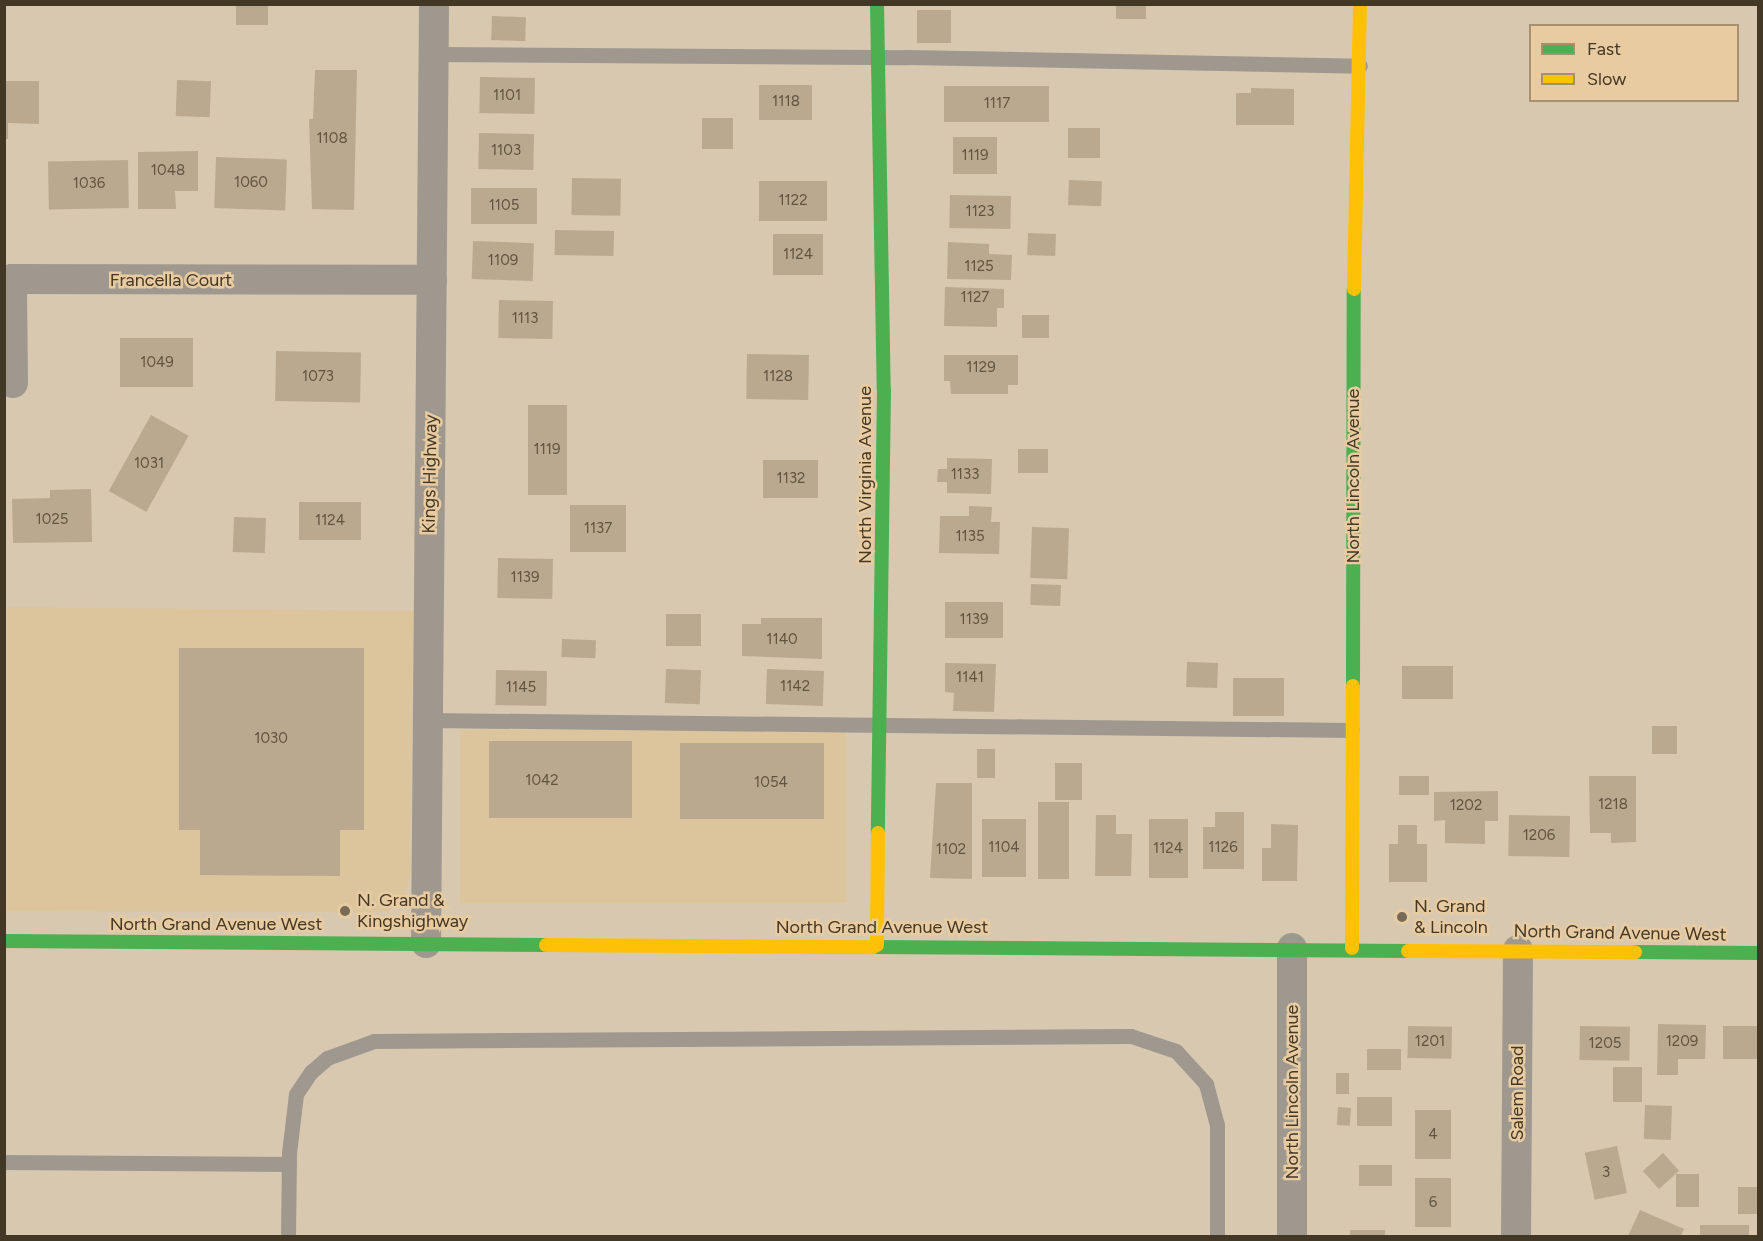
<!DOCTYPE html>
<html>
<head>
<meta charset="utf-8">
<style>
	body { margin:0 }
	#map { position:relative; width:1763px; height:1241px; overflow:hidden; background:#d8c8b0; font-family:Figtree,sans-serif }
	div>[style] { position:absolute }
	.built>* { inset:0; background:#dcc49d; transform-origin:0 0 }
	.building>* { inset:0; background:#baa98e; transform-origin:0 0 }
	.lane>* { height:15px; margin:-7.5px; padding:0 7.5px; transform-origin:7.5px; border-radius:7.5px; background:#9e988f }
	.street>* { height:30px; margin:-15px; padding:0 15px; transform-origin:15px; border-radius:15px; background:#9e988f }
	.fast>* { height:14px; margin:-7px; padding:0 7px; transform-origin:7px; border-radius:7px; background:#4caf50 }
	.slow>* { height:14px; margin:-7px; padding:0 7px; transform-origin:7px; border-radius:7px; background:#ffc107 }
	.dots>* { width:16px; height:16px; translate:-50% -50%; box-sizing:border-box; border:3px solid #e8cba0; border-radius:50% }
	span { translate:-50% -50%; white-space:nowrap; text-align:center; line-height:1.15; -webkit-text-stroke:5px #e8cba0; paint-order:stroke }
	.number-label { font-size:15px; color:#615440 }
	.number-label span { -webkit-text-stroke-width:0 }
	.street-label { font-size:18px; color:#433726 }
	.poi-label { font-size:18px; color:#433726 }
	.left { translate:0 -50%; text-align:left }
	.frame { position:absolute; inset:0; border:6px solid #433726; pointer-events:none }
	.legend { position:absolute; left:1529px; top:24px; width:210px; height:78px; box-sizing:border-box; background:#e8cba0; border:2px solid #a6906f; margin:0; padding:8px 10px; list-style:none; font-size:18px; color:#433726 }
	.legend li { display:flex; align-items:center; gap:12px; height:30px }
	.legend b { width:30px; border:2px solid #a6906f }
</style>
</head>
<body>
<div id="map">
	<div class="built">
		<i style="clip-path:polygon(5px 607px,414px 611px,410px 875px,405px 895px,388px 912px,5px 911px)"></i>
		<i style="left:460px;top:730px;width:386px;height:173px"></i>
	</div>
	<div class="building">
		<i style="left:236px;top:4px;width:32px;height:21px"></i>
		<i style="left:1116px;top:4px;width:30px;height:15px"></i>
		<i style="left:917px;top:10px;width:34px;height:33px"></i>
		<i style="left:492px;top:16px;width:34px;height:24px;rotate:2deg"></i>
		<i style="clip-path:polygon(315px 70px,357px 70px,354px 210px,312px 209px,309px 119px,313px 119px)"></i>
		<i style="left:480px;top:77px;width:55px;height:36px;rotate:1deg"></i>
		<i style="left:177px;top:80px;width:34px;height:36px;rotate:2deg"></i>
		<i style="clip-path:polygon(4px 81px,39px 81px,39px 124px,8px 123px,8px 139px,4px 139px)"></i>
		<i style="left:759px;top:85px;width:53px;height:35px"></i>
		<i style="left:944px;top:86px;width:105px;height:36px"></i>
		<i style="clip-path:polygon(1251px 88px,1294px 89px,1294px 125px,1236px 125px,1236px 93px,1251px 93px)"></i>
		<i style="left:702px;top:118px;width:31px;height:31px"></i>
		<i style="left:1068px;top:128px;width:32px;height:30px"></i>
		<i style="left:479px;top:133px;width:55px;height:36px;rotate:1deg"></i>
		<i style="left:953px;top:137px;width:44px;height:37px"></i>
		<i style="clip-path:polygon(198px 151px,198px 191px,175px 191px,176px 209px,138px 209px,138px 152px)"></i>
		<i style="left:216px;top:157px;width:71px;height:51px;rotate:2deg"></i>
		<i style="left:128px;top:160px;width:48px;height:80px;rotate:89deg"></i>
		<i style="left:572px;top:178px;width:49px;height:37px;rotate:1deg"></i>
		<i style="left:1069px;top:180px;width:33px;height:25px;rotate:2deg"></i>
		<i style="left:759px;top:181px;width:68px;height:40px"></i>
		<i style="left:471px;top:188px;width:66px;height:36px"></i>
		<i style="left:950px;top:195px;width:61px;height:33px;rotate:1deg"></i>
		<i style="left:555px;top:230px;width:59px;height:25px;rotate:1deg"></i>
		<i style="left:1028px;top:233px;width:28px;height:22px;rotate:2deg"></i>
		<i style="left:823px;top:234px;width:41px;height:50px;rotate:90deg"></i>
		<i style="left:473px;top:241px;width:61px;height:38px;rotate:2deg"></i>
		<i style="clip-path:polygon(948px 242px,989px 244px,989px 254px,1012px 255px,1011px 280px,947px 279px)"></i>
		<i style="clip-path:polygon(945px 287px,1004px 289px,1004px 308px,997px 308px,997px 327px,944px 326px)"></i>
		<i style="left:499px;top:300px;width:54px;height:38px;rotate:1deg"></i>
		<i style="left:1022px;top:315px;width:27px;height:23px"></i>
		<i style="left:120px;top:338px;width:73px;height:49px"></i>
		<i style="left:276px;top:351px;width:85px;height:50px;rotate:1deg"></i>
		<i style="left:747px;top:354px;width:62px;height:45px;rotate:1deg"></i>
		<i style="clip-path:polygon(944px 355px,1018px 355px,1018px 385px,1008px 385px,1008px 394px,951px 394px,950px 381px,944px 381px)"></i>
		<i style="left:528px;top:405px;width:39px;height:90px"></i>
		<i style="left:151px;top:415px;width:43px;height:87px;rotate:29deg"></i>
		<i style="left:1018px;top:449px;width:30px;height:24px"></i>
		<i style="clip-path:polygon(947px 458px,992px 459px,991px 494px,947px 493px,947px 482px,937px 482px,938px 469px,947px 469px)"></i>
		<i style="left:763px;top:460px;width:55px;height:38px"></i>
		<i style="clip-path:polygon(91px 489px,92px 542px,13px 543px,12px 499px,50px 498px,50px 490px)"></i>
		<i style="left:299px;top:502px;width:62px;height:38px"></i>
		<i style="left:570px;top:505px;width:56px;height:47px"></i>
		<i style="clip-path:polygon(969px 506px,992px 507px,991px 522px,1000px 522px,999px 554px,939px 553px,940px 516px,969px 516px)"></i>
		<i style="left:234px;top:517px;width:32px;height:35px;rotate:2deg"></i>
		<i style="left:1032px;top:527px;width:37px;height:51px;rotate:2deg"></i>
		<i style="left:498px;top:558px;width:55px;height:40px;rotate:1deg"></i>
		<i style="left:1031px;top:584px;width:30px;height:21px;rotate:2deg"></i>
		<i style="left:945px;top:602px;width:58px;height:36px"></i>
		<i style="left:666px;top:614px;width:35px;height:32px"></i>
		<i style="clip-path:polygon(761px 618px,822px 618px,822px 659px,742px 656px,742px 624px,761px 624px)"></i>
		<i style="left:562px;top:639px;width:34px;height:18px;rotate:2deg"></i>
		<i style="clip-path:polygon(179px 648px,364px 648px,364px 830px,340px 830px,340px 876px,200px 875px,200px 830px,179px 830px)"></i>
		<i style="left:1187px;top:662px;width:31px;height:25px;rotate:2deg"></i>
		<i style="clip-path:polygon(945px 663px,996px 664px,994px 712px,953px 711px,954px 693px,945px 692px)"></i>
		<i style="left:1402px;top:666px;width:51px;height:33px"></i>
		<i style="left:666px;top:669px;width:35px;height:34px;rotate:2deg"></i>
		<i style="left:767px;top:669px;width:57px;height:35px;rotate:2deg"></i>
		<i style="left:496px;top:670px;width:51px;height:35px;rotate:1deg"></i>
		<i style="left:1233px;top:678px;width:51px;height:38px"></i>
		<i style="left:1652px;top:726px;width:25px;height:28px"></i>
		<i style="left:489px;top:741px;width:143px;height:77px"></i>
		<i style="left:680px;top:743px;width:144px;height:76px"></i>
		<i style="left:977px;top:749px;width:18px;height:29px"></i>
		<i style="left:1055px;top:763px;width:27px;height:37px"></i>
		<i style="left:1399px;top:776px;width:30px;height:19px"></i>
		<i style="clip-path:polygon(1589px 776px,1636px 776px,1636px 842px,1611px 843px,1611px 833px,1590px 833px)"></i>
		<i style="clip-path:polygon(936px 783px,972px 783px,972px 879px,930px 878px)"></i>
		<i style="clip-path:polygon(1498px 791px,1498px 821px,1485px 821px,1485px 844px,1445px 843px,1445px 820px,1434px 821px,1434px 792px)"></i>
		<i style="left:1038px;top:802px;width:31px;height:77px"></i>
		<i style="clip-path:polygon(1215px 812px,1244px 812px,1244px 869px,1203px 869px,1203px 827px,1215px 827px)"></i>
		<i style="clip-path:polygon(1096px 815px,1116px 815px,1116px 834px,1132px 834px,1131px 876px,1095px 876px)"></i>
		<i style="left:1509px;top:815px;width:61px;height:41px;rotate:1deg"></i>
		<i style="left:982px;top:819px;width:44px;height:58px"></i>
		<i style="left:1149px;top:819px;width:39px;height:59px"></i>
		<i style="clip-path:polygon(1271px 824px,1298px 825px,1297px 881px,1262px 881px,1262px 848px,1271px 848px)"></i>
		<i style="clip-path:polygon(1398px 825px,1417px 825px,1417px 844px,1427px 844px,1427px 882px,1389px 882px,1389px 844px,1398px 844px)"></i>
		<i style="clip-path:polygon(1658px 1024px,1706px 1025px,1705px 1059px,1678px 1059px,1678px 1075px,1657px 1075px)"></i>
		<i style="left:1408px;top:1026px;width:44px;height:32px;rotate:1deg"></i>
		<i style="left:1580px;top:1026px;width:50px;height:34px;rotate:1deg"></i>
		<i style="left:1723px;top:1026px;width:35px;height:33px"></i>
		<i style="left:1367px;top:1049px;width:34px;height:21px"></i>
		<i style="left:1613px;top:1067px;width:29px;height:35px"></i>
		<i style="left:1336px;top:1073px;width:13px;height:21px"></i>
		<i style="left:1357px;top:1097px;width:35px;height:29px"></i>
		<i style="left:1645px;top:1105px;width:27px;height:34px;rotate:2deg"></i>
		<i style="left:1338px;top:1107px;width:13px;height:18px;rotate:4deg"></i>
		<i style="left:1415px;top:1110px;width:36px;height:49px"></i>
		<i style="left:1617px;top:1146px;width:48px;height:33px;rotate:78deg"></i>
		<i style="left:1663px;top:1153px;width:24px;height:27px;rotate:48deg"></i>
		<i style="left:1359px;top:1165px;width:33px;height:21px"></i>
		<i style="left:1676px;top:1174px;width:23px;height:33px"></i>
		<i style="left:1415px;top:1178px;width:36px;height:49px"></i>
		<i style="left:1738px;top:1187px;width:20px;height:27px"></i>
		<i style="clip-path:polygon(1640px 1210px,1684px 1229px,1681px 1236px,1628px 1236px)"></i>
		<i style="left:1700px;top:1225px;width:49px;height:11px"></i>
		<i style="left:1350px;top:1230px;width:35px;height:6px"></i>
	</div>
	<div class="lane">
		<i style="left:434px;top:54px;width:473px;rotate:0.4deg"></i>
		<i style="left:907px;top:57px;width:453px;rotate:1.1deg"></i>
		<i style="left:427px;top:720px;width:925px;rotate:0.62deg"></i>
		<i style="left:4px;top:1162px;width:285px;rotate:0.4deg"></i>
		<i style="left:288px;top:1236px;width:83px;rotate:-89.3deg"></i>
		<i style="left:289px;top:1153px;width:59px;rotate:-83.2deg"></i>
		<i style="left:296px;top:1094px;width:27px;rotate:-56deg"></i>
		<i style="left:311px;top:1072px;width:21px;rotate:-41deg"></i>
		<i style="left:327px;top:1058px;width:50px;rotate:-19.9deg"></i>
		<i style="left:374px;top:1041px;width:757px;rotate:-0.38deg"></i>
		<i style="left:1131px;top:1036px;width:47px;rotate:18.4deg"></i>
		<i style="left:1176px;top:1051px;width:45px;rotate:47.7deg"></i>
		<i style="left:1206px;top:1084px;width:42px;rotate:75deg"></i>
		<i style="left:1217px;top:1125px;width:111px;rotate:90deg"></i>
	</div>
	<div class="street">
		<i style="left:13px;top:383px;width:104px;rotate:-90.6deg"></i>
		<i style="left:12px;top:279px;width:420px;rotate:0.1deg"></i>
		<i style="left:426px;top:943px;width:939px;rotate:-89.51deg"></i>
		<i style="left:1292px;top:1236px;width:288px;rotate:-90deg"></i>
		<i style="left:1516px;top:1236px;width:286px;rotate:-89.6deg"></i>
	</div>
	<div class="fast">
		<i style="left:877px;top:4px;width:386px;rotate:89deg"></i>
		<i style="left:884px;top:390px;width:443px;rotate:90.8deg"></i>
		<i style="left:1353px;top:686px;width:397px;rotate:-89.9deg"></i>
		<i style="left:4px;top:941px;width:542px;rotate:0.42deg"></i>
		<i style="left:873px;top:947px;width:535px;rotate:0.43deg"></i>
		<i style="left:1635px;top:952px;width:123px;rotate:0.5deg"></i>
	</div>
	<div class="slow">
		<i style="left:1354px;top:289px;width:285px;rotate:-88.8deg"></i>
		<i style="left:546px;top:945px;width:327px;rotate:0.4deg"></i>
		<i style="left:877px;top:945px;width:112px;rotate:-89.5deg"></i>
		<i style="left:1352px;top:948px;width:262px;rotate:-89.8deg"></i>
		<i style="left:1408px;top:951px;width:227px;rotate:0.3deg"></i>
	</div>
	<div class="dots">
		<i style="left:345px;top:911px;background:#776a56"></i>
		<i style="left:1402px;top:917px;background:#776a56"></i>
	</div>
	<div class="number-label">
		<span style="left:507px;top:96px">1101</span>
		<span style="left:786px;top:102px">1118</span>
		<span style="left:997px;top:104px">1117</span>
		<span style="left:332px;top:139px">1108</span>
		<span style="left:506px;top:151px">1103</span>
		<span style="left:975px;top:156px">1119</span>
		<span style="left:168px;top:171px">1048</span>
		<span style="left:251px;top:183px">1060</span>
		<span style="left:89px;top:184px">1036</span>
		<span style="left:793px;top:201px">1122</span>
		<span style="left:504px;top:206px">1105</span>
		<span style="left:980px;top:212px">1123</span>
		<span style="left:798px;top:255px">1124</span>
		<span style="left:503px;top:261px">1109</span>
		<span style="left:979px;top:267px">1125</span>
		<span style="left:975px;top:298px">1127</span>
		<span style="left:525px;top:319px">1113</span>
		<span style="left:157px;top:363px">1049</span>
		<span style="left:981px;top:368px">1129</span>
		<span style="left:318px;top:377px">1073</span>
		<span style="left:778px;top:377px">1128</span>
		<span style="left:547px;top:450px">1119</span>
		<span style="left:149px;top:464px">1031</span>
		<span style="left:965px;top:475px">1133</span>
		<span style="left:791px;top:479px">1132</span>
		<span style="left:52px;top:520px">1025</span>
		<span style="left:330px;top:521px">1124</span>
		<span style="left:598px;top:529px">1137</span>
		<span style="left:970px;top:537px">1135</span>
		<span style="left:525px;top:578px">1139</span>
		<span style="left:974px;top:620px">1139</span>
		<span style="left:782px;top:640px">1140</span>
		<span style="left:970px;top:678px">1141</span>
		<span style="left:795px;top:687px">1142</span>
		<span style="left:521px;top:688px">1145</span>
		<span style="left:271px;top:739px">1030</span>
		<span style="left:542px;top:781px">1042</span>
		<span style="left:771px;top:783px">1054</span>
		<span style="left:1613px;top:805px">1218</span>
		<span style="left:1466px;top:806px">1202</span>
		<span style="left:1539px;top:836px">1206</span>
		<span style="left:1004px;top:848px">1104</span>
		<span style="left:1223px;top:848px">1126</span>
		<span style="left:1168px;top:849px">1124</span>
		<span style="left:951px;top:850px">1102</span>
		<span style="left:1430px;top:1042px">1201</span>
		<span style="left:1682px;top:1042px">1209</span>
		<span style="left:1605px;top:1044px">1205</span>
		<span style="left:1433px;top:1135px">4</span>
		<span style="left:1606px;top:1173px">3</span>
		<span style="left:1433px;top:1203px">6</span>
	</div>
	<div class="street-label">
		<span style="left:171px;top:280px">Francella Court</span>
		<span style="left:430px;top:474px;rotate:-89deg">Kings Highway</span>
		<span style="left:865px;top:475px;rotate:-90deg">North Virginia Avenue</span>
		<span style="left:1353px;top:476px;rotate:-90deg">North Lincoln Avenue</span>
		<span style="left:216px;top:924px">North Grand Avenue West</span>
		<span style="left:882px;top:927px">North Grand Avenue West</span>
		<span style="left:1620px;top:933px;rotate:1deg">North Grand Avenue West</span>
		<span style="left:1292px;top:1092px;rotate:-90deg">North Lincoln Avenue</span>
		<span style="left:1517px;top:1093px;rotate:-90deg">Salem Road</span>
	</div>
	<div class="poi-label">
		<span class="left" style="left:357px;top:911px">N. Grand &amp;<br>Kingshighway</span>
		<span class="left" style="left:1414px;top:917px">N. Grand<br>&amp; Lincoln</span>
	</div>
	<div class="frame"></div>
	<ul class="legend">
	<li><b style="height:8px;background:#4caf50"></b>Fast</li>
	<li><b style="height:8px;background:#ffc107"></b>Slow</li>
	</ul>
</div>
</body>
</html>
